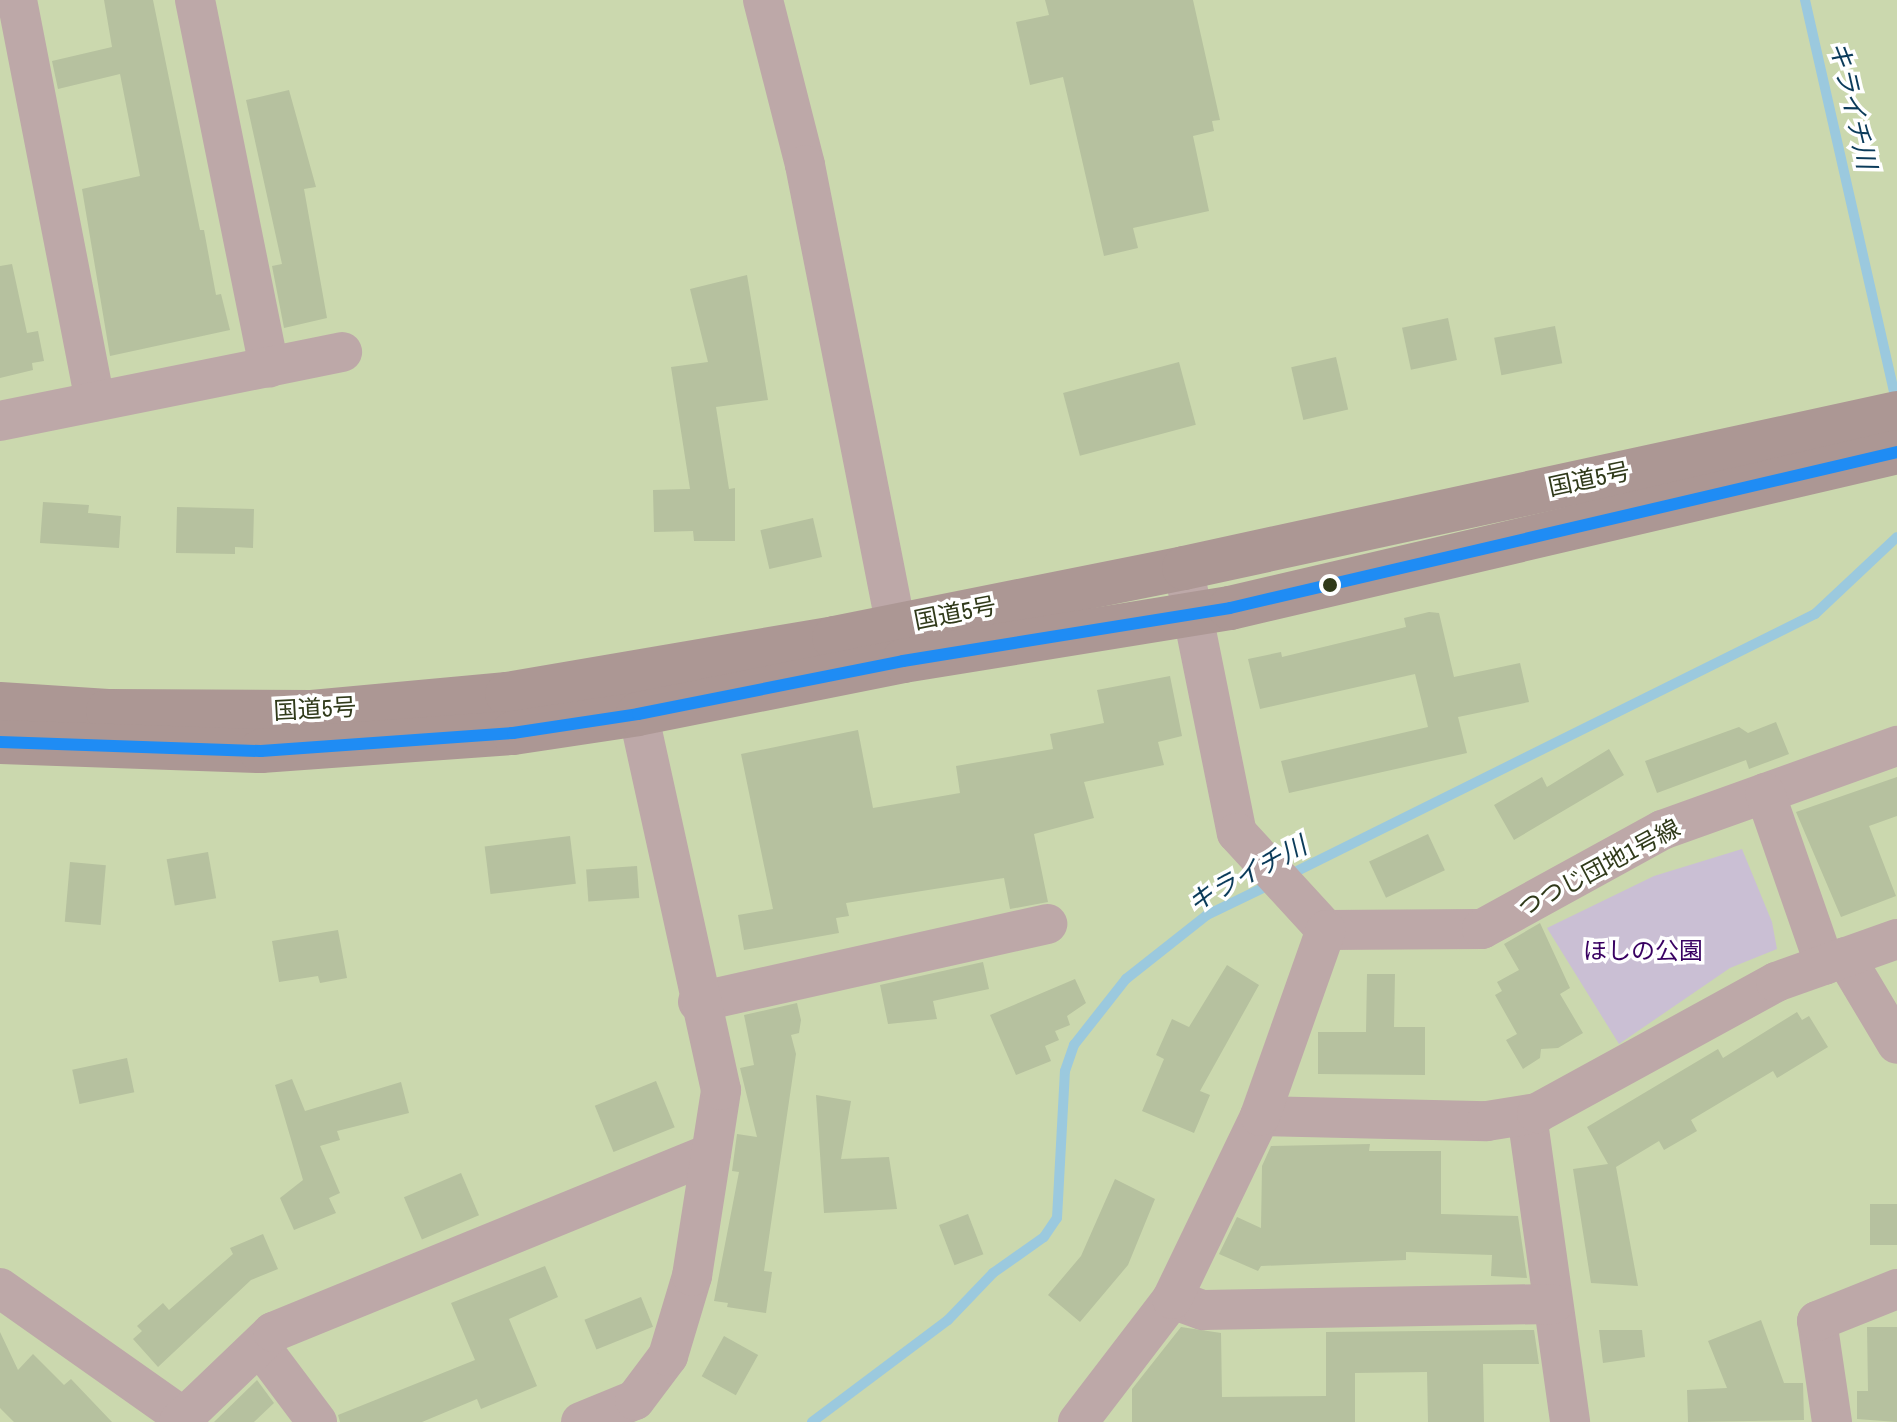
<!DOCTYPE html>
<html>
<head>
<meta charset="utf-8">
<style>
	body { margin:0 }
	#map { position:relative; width:1897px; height:1422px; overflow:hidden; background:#cbd8ae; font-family:"Archivo Narrow","Noto Sans JP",sans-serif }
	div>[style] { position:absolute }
	.green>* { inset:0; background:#cabfd4 }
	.stream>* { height:10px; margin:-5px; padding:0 5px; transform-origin:5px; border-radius:5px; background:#9bc9de }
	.building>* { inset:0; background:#b6c19f; transform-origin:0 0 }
	.street>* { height:40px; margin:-20px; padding:0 20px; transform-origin:20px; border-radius:20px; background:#bda8a8 }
	.highway>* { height:44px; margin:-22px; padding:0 22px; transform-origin:22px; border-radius:22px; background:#ac9794 }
	.bus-1>* { height:12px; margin:-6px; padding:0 6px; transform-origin:6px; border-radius:6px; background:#1f8cf4 }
	.dots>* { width:22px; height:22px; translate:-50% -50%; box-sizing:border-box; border:4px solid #fff; border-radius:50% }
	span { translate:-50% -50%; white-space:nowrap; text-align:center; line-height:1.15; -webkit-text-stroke:7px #fff; paint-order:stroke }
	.street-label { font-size:24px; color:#303a1a }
	.park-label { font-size:24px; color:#390162 }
	.water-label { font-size:26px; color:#0b3b5a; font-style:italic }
</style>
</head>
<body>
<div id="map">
	<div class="green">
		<i style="clip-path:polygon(1742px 849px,1772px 922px,1777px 949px,1730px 968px,1619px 1044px,1547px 928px,1654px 876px)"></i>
	</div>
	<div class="stream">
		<i style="left:1805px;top:0;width:412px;rotate:77.2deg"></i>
		<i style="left:1289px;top:875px;width:587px;rotate:-26.39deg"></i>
		<i style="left:1815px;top:614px;width:112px;rotate:-43.2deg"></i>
		<i style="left:812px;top:1422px;width:170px;rotate:-36.9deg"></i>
		<i style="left:948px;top:1320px;width:65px;rotate:-46.2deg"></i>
		<i style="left:993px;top:1273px;width:62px;rotate:-35.2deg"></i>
		<i style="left:1044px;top:1237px;width:23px;rotate:-56deg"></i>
		<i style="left:1057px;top:1218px;width:147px;rotate:-86.9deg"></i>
		<i style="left:1065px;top:1071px;width:28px;rotate:-71deg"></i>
		<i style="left:1074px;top:1045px;width:84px;rotate:-51.8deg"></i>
		<i style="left:1126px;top:979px;width:103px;rotate:-38.3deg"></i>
		<i style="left:1207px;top:915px;width:71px;rotate:-25.8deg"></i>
	</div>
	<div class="building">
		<i style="clip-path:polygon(104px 0,153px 0,200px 230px,204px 230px,216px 295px,221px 294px,230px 330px,110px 356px,82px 189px,140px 176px,120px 74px,58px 89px,52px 61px,112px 47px)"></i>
		<i style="clip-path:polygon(1045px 0,1193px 0,1220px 120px,1212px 121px,1214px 131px,1193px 136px,1209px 211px,1133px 228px,1138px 248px,1104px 256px,1063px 77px,1030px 85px,1016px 22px,1049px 15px)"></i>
		<i style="clip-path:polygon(289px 90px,316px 187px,304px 189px,327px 318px,284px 328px,272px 266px,282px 264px,246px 100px)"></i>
		<i style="clip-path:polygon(12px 264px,27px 333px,38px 331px,44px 361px,32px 363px,33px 370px,0 378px,0 266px)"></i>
		<i style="clip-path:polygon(747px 275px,768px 400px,716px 407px,729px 489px,735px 488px,735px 541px,694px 541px,693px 531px,654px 532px,653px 490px,690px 489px,671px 367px,708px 362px,690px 289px)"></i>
		<i style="left:1448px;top:318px;width:43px;height:47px;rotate:78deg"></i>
		<i style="left:1555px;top:326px;width:38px;height:62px;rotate:79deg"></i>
		<i style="left:1336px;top:357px;width:54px;height:46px;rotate:77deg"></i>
		<i style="left:1179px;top:362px;width:65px;height:120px;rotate:75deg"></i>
		<i style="clip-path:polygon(43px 502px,89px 505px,88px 513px,121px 516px,119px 548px,40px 543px)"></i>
		<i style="clip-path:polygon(177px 507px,254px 509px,253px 548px,235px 547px,235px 554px,176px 553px)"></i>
		<i style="left:813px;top:518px;width:40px;height:54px;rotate:77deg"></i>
		<i style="clip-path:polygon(1429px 612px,1439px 613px,1454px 677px,1520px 663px,1529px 702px,1458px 717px,1467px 753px,1289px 793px,1281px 761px,1428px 727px,1415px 674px,1260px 709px,1248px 659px,1281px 652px,1282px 657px,1406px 627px,1404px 618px)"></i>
		<i style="clip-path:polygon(1170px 676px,1182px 736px,1158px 742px,1164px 765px,1084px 782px,1094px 818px,1034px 834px,1048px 902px,1010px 909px,1004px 878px,846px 903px,849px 916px,836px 918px,839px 933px,744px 950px,738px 915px,773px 909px,741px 754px,858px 730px,873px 808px,960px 793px,956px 766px,1053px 749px,1050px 734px,1104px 723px,1097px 690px)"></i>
		<i style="clip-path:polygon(1776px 722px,1789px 754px,1749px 769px,1746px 760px,1657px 793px,1645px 761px,1739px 727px,1748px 733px)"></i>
		<i style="clip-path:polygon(1609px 749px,1624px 775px,1514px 840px,1494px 805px,1542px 777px,1547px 787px)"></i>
		<i style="clip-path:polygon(1897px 777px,1897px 816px,1869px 826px,1896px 896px,1841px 917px,1796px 812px)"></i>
		<i style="left:1428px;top:834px;width:40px;height:65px;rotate:65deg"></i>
		<i style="left:570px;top:836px;width:48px;height:86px;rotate:83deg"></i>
		<i style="left:208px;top:852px;width:47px;height:42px;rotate:80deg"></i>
		<i style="left:70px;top:862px;width:36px;height:60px;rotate:5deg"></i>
		<i style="left:637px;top:866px;width:32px;height:51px;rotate:86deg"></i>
		<i style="clip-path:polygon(1540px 923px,1570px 988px,1560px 994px,1583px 1033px,1558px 1048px,1541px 1049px,1540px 1058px,1523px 1069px,1506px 1040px,1517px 1034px,1495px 995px,1502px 991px,1497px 982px,1519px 970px,1504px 944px)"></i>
		<i style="clip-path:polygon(338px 930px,347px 978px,320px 983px,318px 976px,279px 982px,272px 941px)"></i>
		<i style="clip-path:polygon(983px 962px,989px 989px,933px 1001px,937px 1019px,888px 1024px,880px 985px)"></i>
		<i style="clip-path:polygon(1227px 965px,1259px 985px,1200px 1091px,1210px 1095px,1194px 1133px,1142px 1111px,1164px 1059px,1156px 1055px,1172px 1019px,1189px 1027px)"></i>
		<i style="clip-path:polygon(1367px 974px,1395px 974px,1394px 1027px,1425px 1027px,1425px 1075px,1318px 1074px,1318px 1032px,1366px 1032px)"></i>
		<i style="clip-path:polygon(1075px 979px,1086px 1003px,1067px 1016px,1070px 1025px,1055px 1031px,1059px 1040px,1045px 1046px,1051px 1061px,1016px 1075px,990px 1015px)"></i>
		<i style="clip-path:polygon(797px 1003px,801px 1020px,799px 1033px,791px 1035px,796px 1054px,764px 1271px,772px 1272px,766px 1313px,727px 1307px,728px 1303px,714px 1301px,739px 1172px,732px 1171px,737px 1134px,757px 1137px,740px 1068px,754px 1065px,744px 1015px)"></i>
		<i style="clip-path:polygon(1797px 1012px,1802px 1020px,1809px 1016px,1828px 1047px,1777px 1078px,1773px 1071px,1691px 1120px,1697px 1131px,1664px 1150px,1659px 1141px,1616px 1167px,1638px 1286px,1591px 1283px,1573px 1169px,1608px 1164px,1587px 1127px,1718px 1049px,1723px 1058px)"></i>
		<i style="left:127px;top:1058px;width:35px;height:56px;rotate:78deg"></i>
		<i style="clip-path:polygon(292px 1079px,305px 1111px,401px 1082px,409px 1113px,337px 1131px,340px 1140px,320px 1146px,340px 1193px,329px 1198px,336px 1213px,294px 1230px,280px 1198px,303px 1180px,275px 1085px)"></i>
		<i style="left:656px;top:1081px;width:50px;height:66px;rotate:68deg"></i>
		<i style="clip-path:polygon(816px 1095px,851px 1101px,841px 1159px,889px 1157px,897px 1209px,824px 1213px)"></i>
		<i style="clip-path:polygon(1370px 1144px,1369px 1151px,1441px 1151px,1441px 1214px,1518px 1216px,1527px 1278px,1491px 1276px,1492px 1255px,1406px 1252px,1406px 1260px,1261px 1266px,1258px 1271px,1219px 1254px,1237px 1217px,1261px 1228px,1262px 1166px,1271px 1146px)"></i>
		<i style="left:461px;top:1173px;width:46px;height:62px;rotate:67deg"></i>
		<i style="clip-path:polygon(1115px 1179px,1155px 1199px,1128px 1265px,1080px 1322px,1048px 1295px,1081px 1256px)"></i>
		<i style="left:1870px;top:1204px;width:27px;height:41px"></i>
		<i style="left:968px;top:1214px;width:43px;height:31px;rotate:69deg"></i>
		<i style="clip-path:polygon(263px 1234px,278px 1269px,251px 1280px,158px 1367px,133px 1339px,142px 1331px,137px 1326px,163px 1303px,169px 1310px,233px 1254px,230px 1248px)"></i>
		<i style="clip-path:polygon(545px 1266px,558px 1297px,509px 1319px,537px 1386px,481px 1409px,477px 1399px,422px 1422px,340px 1422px,338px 1415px,475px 1360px,451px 1303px)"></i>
		<i style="left:641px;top:1297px;width:32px;height:61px;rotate:68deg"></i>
		<i style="clip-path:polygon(1761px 1320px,1784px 1383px,1803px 1383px,1804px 1420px,1688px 1422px,1687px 1390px,1727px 1388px,1708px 1341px)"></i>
		<i style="clip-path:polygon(1181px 1327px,1221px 1333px,1222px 1397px,1326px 1396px,1326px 1332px,1534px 1330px,1539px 1364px,1483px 1364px,1484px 1422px,1428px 1422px,1427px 1372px,1355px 1373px,1355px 1422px,1132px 1422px,1132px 1389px)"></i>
		<i style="clip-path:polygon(1867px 1327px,1897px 1327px,1897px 1422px,1857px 1419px,1857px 1391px,1868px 1391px)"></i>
		<i style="clip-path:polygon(1599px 1330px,1642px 1330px,1645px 1357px,1603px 1363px)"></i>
		<i style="clip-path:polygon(0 1332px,18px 1370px,33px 1354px,64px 1385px,71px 1379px,112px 1422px,14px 1422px,0 1408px)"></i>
		<i style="left:724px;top:1336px;width:39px;height:46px;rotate:29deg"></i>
		<i style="clip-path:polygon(257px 1380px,274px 1403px,254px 1422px,214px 1422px)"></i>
	</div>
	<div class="street">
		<i style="left:17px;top:0;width:409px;rotate:79deg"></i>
		<i style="left:195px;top:0;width:375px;rotate:78.6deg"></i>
		<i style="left:763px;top:0;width:170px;rotate:75.7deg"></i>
		<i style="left:805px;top:165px;width:501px;rotate:78.85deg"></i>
		<i style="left:0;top:421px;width:349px;rotate:-11.4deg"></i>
		<i style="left:1186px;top:581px;width:257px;rotate:78.6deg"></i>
		<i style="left:1237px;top:833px;width:132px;rotate:47.5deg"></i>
		<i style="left:1326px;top:930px;width:156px;rotate:-0.4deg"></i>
		<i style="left:1482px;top:929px;width:205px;rotate:-28.8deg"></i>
		<i style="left:1662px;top:830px;width:250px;rotate:-19.7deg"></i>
		<i style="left:1765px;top:793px;width:182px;rotate:70.8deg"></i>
		<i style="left:1845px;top:957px;width:101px;rotate:59.1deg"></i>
		<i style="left:698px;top:1002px;width:358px;rotate:-12.6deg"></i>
		<i style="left:1527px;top:1115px;width:310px;rotate:82deg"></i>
		<i style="left:1260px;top:1116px;width:227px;rotate:1.3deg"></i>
		<i style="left:1487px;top:1121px;width:51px;rotate:-9.1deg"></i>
		<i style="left:1537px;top:1113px;width:273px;rotate:-28.7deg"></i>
		<i style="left:1776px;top:982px;width:128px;rotate:-19.6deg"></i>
		<i style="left:0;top:1288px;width:225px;rotate:35.2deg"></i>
		<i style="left:1172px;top:1299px;width:33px;rotate:20deg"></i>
		<i style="left:1203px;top:1310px;width:350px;rotate:-1deg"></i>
		<i style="left:260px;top:1346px;width:95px;rotate:53.1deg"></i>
		<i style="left:179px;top:1422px;width:130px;rotate:-43.8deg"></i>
		<i style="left:273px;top:1332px;width:473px;rotate:-22.2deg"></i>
		<i style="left:581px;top:1422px;width:58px;rotate:-22.2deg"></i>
		<i style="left:635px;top:1400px;width:55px;rotate:-53.1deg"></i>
		<i style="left:668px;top:1356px;width:84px;rotate:-73.3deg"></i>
		<i style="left:692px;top:1276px;width:188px;rotate:-81.1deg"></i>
		<i style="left:721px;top:1090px;width:385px;rotate:-102.4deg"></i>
		<i style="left:1078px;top:1422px;width:155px;rotate:-52.6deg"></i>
		<i style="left:1172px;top:1299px;width:203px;rotate:-64.3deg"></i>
		<i style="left:1260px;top:1116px;width:197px;rotate:-70.5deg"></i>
		<i style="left:1832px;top:1422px;width:102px;rotate:-98.4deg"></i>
		<i style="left:1817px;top:1321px;width:86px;rotate:-21.8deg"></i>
	</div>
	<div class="highway">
		<i style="left:0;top:704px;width:108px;rotate:3.7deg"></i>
		<i style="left:108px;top:711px;width:204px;rotate:0.3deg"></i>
		<i style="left:312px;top:712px;width:196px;rotate:-5.3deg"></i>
		<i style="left:507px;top:694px;width:332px;rotate:-9.7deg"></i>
		<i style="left:834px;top:638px;width:357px;rotate:-11.3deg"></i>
		<i style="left:1184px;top:568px;width:730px;rotate:-12.26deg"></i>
		<i style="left:0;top:742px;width:261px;rotate:2deg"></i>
		<i style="left:261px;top:751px;width:253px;rotate:-4.1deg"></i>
		<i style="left:513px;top:733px;width:126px;rotate:-8.6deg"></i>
		<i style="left:638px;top:714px;width:270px;rotate:-11.3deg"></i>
		<i style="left:903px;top:661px;width:331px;rotate:-9.2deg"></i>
		<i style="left:1230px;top:608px;width:685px;rotate:-13.16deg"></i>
	</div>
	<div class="bus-1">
		<i style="left:0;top:742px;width:261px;rotate:2deg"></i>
		<i style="left:261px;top:751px;width:253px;rotate:-4.1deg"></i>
		<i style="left:513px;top:733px;width:126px;rotate:-8.6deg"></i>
		<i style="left:638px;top:714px;width:270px;rotate:-11.3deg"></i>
		<i style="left:903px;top:661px;width:331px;rotate:-9.2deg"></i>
		<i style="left:1230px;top:608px;width:685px;rotate:-13.16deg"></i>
	</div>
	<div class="dots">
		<i style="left:1330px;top:585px;background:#303a1a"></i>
	</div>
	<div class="street-label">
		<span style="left:1589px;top:479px;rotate:-12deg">国道5号</span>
		<span style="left:955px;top:613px;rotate:-11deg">国道5号</span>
		<span style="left:315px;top:709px;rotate:-3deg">国道5号</span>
		<span style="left:1599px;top:868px;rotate:-28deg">つつじ団地1号線</span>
	</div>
	<div class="park-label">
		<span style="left:1643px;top:951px">ほしの公園</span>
	</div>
	<div class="water-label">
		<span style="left:1853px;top:105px;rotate:77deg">キライチ川</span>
		<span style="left:1247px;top:874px;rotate:-28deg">キライチ川</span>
	</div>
</div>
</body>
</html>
